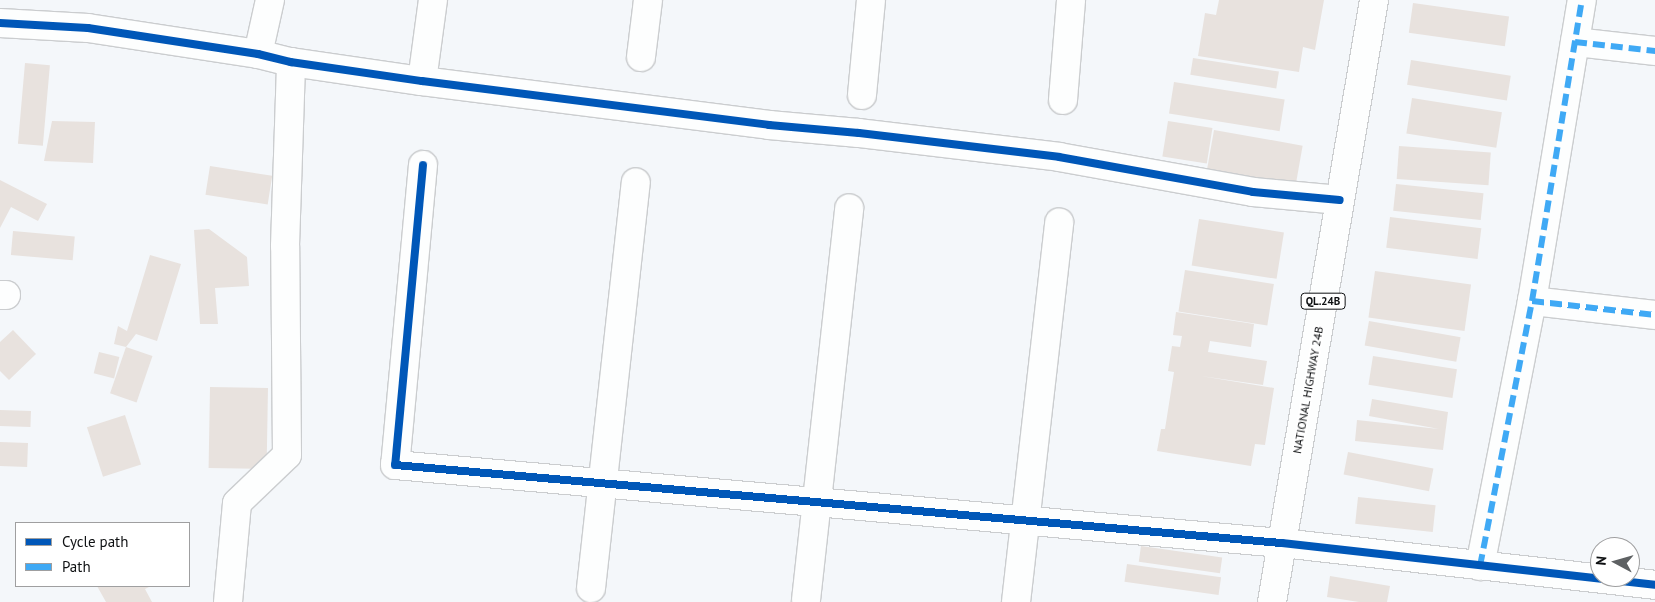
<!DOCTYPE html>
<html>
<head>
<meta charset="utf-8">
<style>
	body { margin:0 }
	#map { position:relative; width:1655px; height:602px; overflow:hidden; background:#f4f7fa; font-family:"PT Sans",sans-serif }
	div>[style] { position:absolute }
	.building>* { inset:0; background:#e8e2de; transform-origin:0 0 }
	.roads { filter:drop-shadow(1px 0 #cbcdcf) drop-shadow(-1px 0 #cbcdcf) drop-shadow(0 1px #cbcdcf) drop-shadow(0 -1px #cbcdcf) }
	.street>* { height:28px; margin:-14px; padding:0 14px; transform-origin:14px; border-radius:14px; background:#fdfefe }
	.primary>* { height:28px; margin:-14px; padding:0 14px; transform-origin:14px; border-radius:14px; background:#fdfefe }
	.quiet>* { height:6px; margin-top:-3px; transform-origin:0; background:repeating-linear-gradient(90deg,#3fa9f5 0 12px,transparent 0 18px) }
	.cycleway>* { height:8px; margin:-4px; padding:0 4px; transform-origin:4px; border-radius:4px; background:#0057b8 }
	span { translate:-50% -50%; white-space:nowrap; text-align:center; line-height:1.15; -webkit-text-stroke:4px #fff; paint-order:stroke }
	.shield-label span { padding:1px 4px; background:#fff; border:1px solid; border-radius:4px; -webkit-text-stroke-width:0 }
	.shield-label { font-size:11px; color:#0e1012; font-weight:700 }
	.street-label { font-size:12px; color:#0e1012 }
	.legend { position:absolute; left:15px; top:522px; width:175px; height:65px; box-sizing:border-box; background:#fff; border:1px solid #9f9fa0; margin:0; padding:6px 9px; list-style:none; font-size:15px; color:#0e1012 }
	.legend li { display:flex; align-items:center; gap:10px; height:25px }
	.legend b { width:25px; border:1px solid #9f9fa0 }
	.north { position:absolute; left:1590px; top:537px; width:50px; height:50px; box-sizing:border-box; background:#fff; border:1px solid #9f9fa0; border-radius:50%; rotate:276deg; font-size:14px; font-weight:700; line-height:20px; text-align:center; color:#0e1012 }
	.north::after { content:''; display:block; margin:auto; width:18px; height:22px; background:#5e6163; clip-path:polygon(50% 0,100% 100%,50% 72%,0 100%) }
</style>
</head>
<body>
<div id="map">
	<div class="building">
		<i style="clip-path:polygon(1219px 0,1324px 0,1315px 50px,1303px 47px,1299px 72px,1198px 56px,1205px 13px,1216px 15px)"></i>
		<i style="left:1413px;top:3px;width:97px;height:30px;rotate:8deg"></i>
		<i style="left:1193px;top:58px;width:87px;height:17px;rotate:9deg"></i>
		<i style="left:1411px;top:60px;width:101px;height:25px;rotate:9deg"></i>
		<i style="left:25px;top:63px;width:25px;height:81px;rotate:5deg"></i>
		<i style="left:1174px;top:82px;width:112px;height:32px;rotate:9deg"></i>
		<i style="left:1412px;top:98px;width:91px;height:36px;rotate:9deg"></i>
		<i style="clip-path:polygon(52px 121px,95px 122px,93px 163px,44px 161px)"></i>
		<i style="left:1168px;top:121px;width:45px;height:36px;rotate:9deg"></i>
		<i style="left:1214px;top:130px;width:90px;height:48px;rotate:10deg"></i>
		<i style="left:1399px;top:146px;width:92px;height:33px;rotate:4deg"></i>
		<i style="left:210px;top:166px;width:63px;height:29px;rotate:9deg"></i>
		<i style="clip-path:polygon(0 180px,47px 204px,38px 221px,11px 207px,0 228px)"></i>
		<i style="left:1396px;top:184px;width:88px;height:27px;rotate:6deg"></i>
		<i style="left:1390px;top:217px;width:92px;height:31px;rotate:7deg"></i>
		<i style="left:1199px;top:219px;width:86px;height:47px;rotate:9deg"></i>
		<i style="clip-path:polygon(209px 229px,247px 257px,249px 286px,215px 288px,218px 324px,200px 324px,194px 230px)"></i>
		<i style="left:13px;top:231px;width:62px;height:24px;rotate:5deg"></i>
		<i style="clip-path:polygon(150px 255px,181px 264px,157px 341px,136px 334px,126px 347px,114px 344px,118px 326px,127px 331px)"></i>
		<i style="left:1185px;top:270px;width:90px;height:42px;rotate:9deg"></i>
		<i style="left:1375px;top:271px;width:97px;height:47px;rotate:8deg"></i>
		<i style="clip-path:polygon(1176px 312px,1254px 324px,1251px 347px,1210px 341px,1208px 352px,1267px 361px,1263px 385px,1201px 376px,1274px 388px,1265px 445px,1255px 444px,1251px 466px,1157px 451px,1161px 429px,1165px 429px,1174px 372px,1168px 371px,1172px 346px,1180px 347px,1182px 336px,1173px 335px)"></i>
		<i style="left:1369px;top:321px;width:93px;height:25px;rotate:10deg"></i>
		<i style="clip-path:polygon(13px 330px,36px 354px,9px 380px,0 371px,0 342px)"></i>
		<i style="left:126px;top:347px;width:28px;height:49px;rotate:19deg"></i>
		<i style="left:99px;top:352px;width:21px;height:22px;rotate:14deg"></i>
		<i style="left:1373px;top:356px;width:85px;height:29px;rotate:9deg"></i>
		<i style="left:210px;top:387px;width:58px;height:81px;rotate:1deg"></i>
		<i style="clip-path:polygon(1372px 399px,1448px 412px,1443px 450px,1355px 441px,1357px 420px,1439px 429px,1369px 416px)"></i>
		<i style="left:0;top:410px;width:31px;height:16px;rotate:2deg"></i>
		<i style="left:125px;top:415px;width:52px;height:40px;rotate:72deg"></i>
		<i style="left:0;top:442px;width:28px;height:24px;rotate:2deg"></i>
		<i style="left:1348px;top:452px;width:87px;height:23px;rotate:11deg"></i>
		<i style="left:1358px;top:497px;width:78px;height:27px;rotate:6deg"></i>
		<i style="left:1141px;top:546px;width:82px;height:16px;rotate:8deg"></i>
		<i style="left:1127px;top:564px;width:95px;height:18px;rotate:8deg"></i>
		<i style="clip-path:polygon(1330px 576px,1390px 586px,1387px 602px,1359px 602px,1327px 597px)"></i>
		<i style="clip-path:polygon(97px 586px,151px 586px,145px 589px,152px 602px,106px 602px)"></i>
	</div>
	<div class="roads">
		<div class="street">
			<i style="left:0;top:23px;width:88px;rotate:3.3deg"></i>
			<i style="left:88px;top:28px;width:172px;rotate:8.7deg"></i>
			<i style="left:258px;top:54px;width:34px;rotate:14deg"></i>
			<i style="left:291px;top:62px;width:132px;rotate:8.3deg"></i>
			<i style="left:422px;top:81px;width:350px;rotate:7.2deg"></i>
			<i style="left:769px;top:125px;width:90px;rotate:5.1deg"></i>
			<i style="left:859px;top:133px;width:201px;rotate:6.8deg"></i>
			<i style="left:1059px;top:157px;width:197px;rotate:10.2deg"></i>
			<i style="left:1253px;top:192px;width:87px;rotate:5.3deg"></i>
			<i style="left:1575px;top:42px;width:81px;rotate:6.4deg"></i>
			<i style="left:258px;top:54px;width:55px;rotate:-77.5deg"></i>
			<i style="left:641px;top:57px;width:57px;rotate:-83deg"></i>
			<i style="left:422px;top:81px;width:82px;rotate:-82.3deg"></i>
			<i style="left:862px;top:95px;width:95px;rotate:-84.6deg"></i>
			<i style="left:1063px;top:100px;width:100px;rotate:-85.4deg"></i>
			<i style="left:423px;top:165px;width:301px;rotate:95.3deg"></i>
			<i style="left:395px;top:465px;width:890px;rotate:5.03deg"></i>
			<i style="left:1282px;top:543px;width:375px;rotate:6.4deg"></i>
			<i style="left:0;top:295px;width:6px"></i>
			<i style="left:1532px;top:301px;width:124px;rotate:6.5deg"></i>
			<i style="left:1480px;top:566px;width:270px;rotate:-78.9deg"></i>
			<i style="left:1532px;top:301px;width:305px;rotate:-80.6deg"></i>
			<i style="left:591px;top:588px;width:408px;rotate:-83.7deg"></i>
			<i style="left:806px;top:600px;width:394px;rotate:-83.7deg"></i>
			<i style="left:228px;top:602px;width:99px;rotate:-84.8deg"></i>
			<i style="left:237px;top:503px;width:69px;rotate:-43.8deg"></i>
			<i style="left:287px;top:455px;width:209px;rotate:-90.5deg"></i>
			<i style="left:285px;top:246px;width:184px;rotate:-88.1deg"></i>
			<i style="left:1016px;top:602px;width:382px;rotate:-83.5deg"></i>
		</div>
		<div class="primary">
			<i style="left:1272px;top:602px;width:611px;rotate:-80.38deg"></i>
		</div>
	</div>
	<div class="quiet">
		<i style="left:1575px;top:42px;width:81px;rotate:6.4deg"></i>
		<i style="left:1532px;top:301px;width:124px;rotate:6.5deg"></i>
		<i style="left:1480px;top:566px;width:270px;rotate:-78.9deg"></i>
		<i style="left:1532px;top:301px;width:305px;rotate:-80.6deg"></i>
	</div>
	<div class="cycleway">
		<i style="left:0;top:23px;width:88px;rotate:3.3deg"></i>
		<i style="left:88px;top:28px;width:172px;rotate:8.7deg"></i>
		<i style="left:258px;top:54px;width:34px;rotate:14deg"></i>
		<i style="left:291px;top:62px;width:132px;rotate:8.3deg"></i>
		<i style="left:422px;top:81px;width:350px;rotate:7.2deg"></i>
		<i style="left:769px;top:125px;width:90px;rotate:5.1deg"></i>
		<i style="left:859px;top:133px;width:201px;rotate:6.8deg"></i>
		<i style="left:1059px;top:157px;width:197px;rotate:10.2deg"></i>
		<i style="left:1253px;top:192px;width:87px;rotate:5.3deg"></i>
		<i style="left:423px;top:165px;width:301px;rotate:95.3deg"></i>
		<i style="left:395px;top:465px;width:890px;rotate:5.03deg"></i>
		<i style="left:1282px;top:543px;width:375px;rotate:6.4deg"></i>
	</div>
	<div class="shield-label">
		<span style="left:1323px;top:301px">QL.24B</span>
	</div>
	<div class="street-label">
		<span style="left:1308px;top:390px;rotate:-80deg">NATIONAL HIGHWAY 24B</span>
	</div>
	<ul class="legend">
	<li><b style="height:6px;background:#0057b8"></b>Cycle path</li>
	<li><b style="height:6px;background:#3fa9f5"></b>Path</li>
	</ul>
	<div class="north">N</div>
</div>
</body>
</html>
